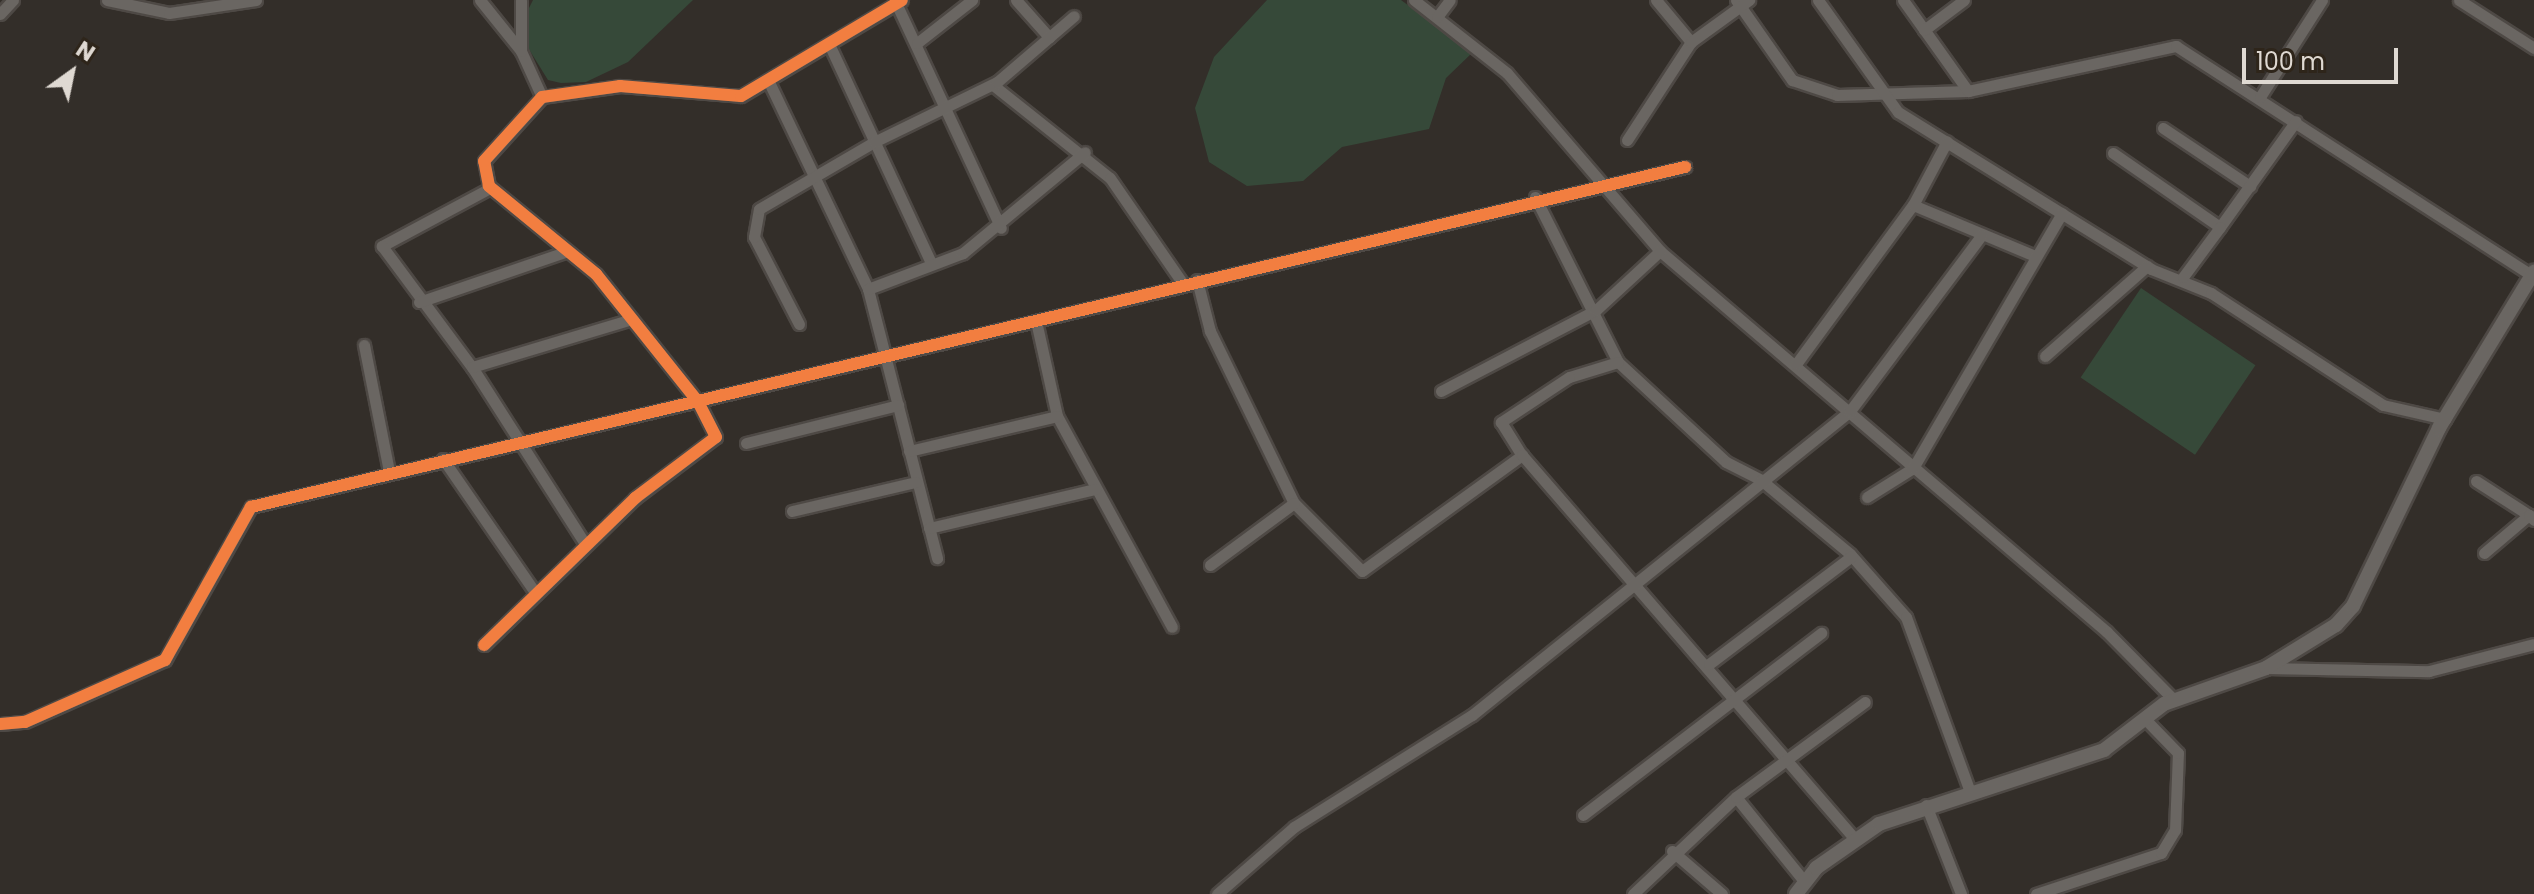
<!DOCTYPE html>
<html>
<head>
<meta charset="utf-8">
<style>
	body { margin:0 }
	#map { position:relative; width:2534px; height:894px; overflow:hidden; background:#332e29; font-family:Poppins,sans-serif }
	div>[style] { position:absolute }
	.green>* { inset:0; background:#364939; transform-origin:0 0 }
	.roads { filter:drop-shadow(2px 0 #4e4945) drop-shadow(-2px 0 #4e4945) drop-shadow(0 2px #4e4945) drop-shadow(0 -2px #4e4945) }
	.minor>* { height:11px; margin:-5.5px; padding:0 5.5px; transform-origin:5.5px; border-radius:5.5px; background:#6a6662 }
	.tertiary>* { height:14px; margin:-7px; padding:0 7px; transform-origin:7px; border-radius:7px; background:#6a6662 }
	.cycleway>* { height:12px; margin:-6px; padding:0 6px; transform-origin:6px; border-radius:6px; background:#f27e40 }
	span { translate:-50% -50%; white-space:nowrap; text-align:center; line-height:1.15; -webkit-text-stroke:6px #2e251a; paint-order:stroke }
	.north { position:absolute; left:32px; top:32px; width:80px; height:80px; -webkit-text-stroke:6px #2e251a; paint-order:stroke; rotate:33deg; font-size:22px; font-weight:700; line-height:32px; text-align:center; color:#dfd9d2 }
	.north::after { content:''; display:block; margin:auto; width:28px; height:36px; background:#dfd9d2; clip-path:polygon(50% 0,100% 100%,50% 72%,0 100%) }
	.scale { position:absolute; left:2242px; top:48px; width:156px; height:36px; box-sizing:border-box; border:4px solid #dfd9d2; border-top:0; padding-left:10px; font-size:24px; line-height:28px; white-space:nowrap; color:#dfd9d2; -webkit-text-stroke:6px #2e251a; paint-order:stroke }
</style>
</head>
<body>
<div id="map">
	<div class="green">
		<i style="clip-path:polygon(533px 0,693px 0,628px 62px,586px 82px,561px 83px,548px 80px,525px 43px,522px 22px)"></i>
		<i style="clip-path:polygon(1267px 0,1401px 0,1472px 53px,1446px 78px,1429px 129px,1342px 147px,1303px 181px,1247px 186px,1209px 162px,1195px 108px,1214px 57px)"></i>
		<i style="left:2141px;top:288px;width:138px;height:108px;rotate:34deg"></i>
	</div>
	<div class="roads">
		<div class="minor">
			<i style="left:107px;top:0;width:63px;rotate:11.8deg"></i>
			<i style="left:169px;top:13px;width:88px;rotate:-8.5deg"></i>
			<i style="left:480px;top:0;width:65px;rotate:51.2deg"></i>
			<i style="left:521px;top:51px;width:51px;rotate:65.5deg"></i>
			<i style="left:1016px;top:0;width:50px;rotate:48.3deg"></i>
			<i style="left:1414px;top:0;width:118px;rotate:38.1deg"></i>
			<i style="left:1507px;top:73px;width:235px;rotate:49.3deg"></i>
			<i style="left:1660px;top:251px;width:587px;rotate:40.44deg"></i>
			<i style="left:2107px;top:632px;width:94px;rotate:45.4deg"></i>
			<i style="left:1656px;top:0;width:55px;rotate:50.2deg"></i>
			<i style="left:1736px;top:0;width:98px;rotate:55deg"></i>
			<i style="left:1792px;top:80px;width:47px;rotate:18.4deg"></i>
			<i style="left:1837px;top:95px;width:131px;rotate:-1.7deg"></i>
			<i style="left:1968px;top:91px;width:213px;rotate:-12.2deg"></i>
			<i style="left:2176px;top:46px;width:426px;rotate:32.8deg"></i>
			<i style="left:1818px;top:0;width:138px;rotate:54.5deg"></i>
			<i style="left:1898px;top:112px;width:298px;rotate:31.8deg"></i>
			<i style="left:2151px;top:269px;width:65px;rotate:21.8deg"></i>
			<i style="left:2211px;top:293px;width:205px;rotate:33.1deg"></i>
			<i style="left:2383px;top:405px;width:64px;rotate:12.7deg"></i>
			<i style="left:1903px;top:0;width:112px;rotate:54.5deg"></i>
			<i style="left:2459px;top:0;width:89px;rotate:32.6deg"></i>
			<i style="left:896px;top:3px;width:248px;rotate:65deg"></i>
			<i style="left:0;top:14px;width:19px;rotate:-47deg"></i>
			<i style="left:1437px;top:17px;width:21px;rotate:-53deg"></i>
			<i style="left:1924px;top:30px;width:50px;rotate:-36.9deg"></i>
			<i style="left:917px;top:43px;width:70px;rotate:-38deg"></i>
			<i style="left:829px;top:44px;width:242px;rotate:65deg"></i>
			<i style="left:521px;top:51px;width:51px;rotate:-90deg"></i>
			<i style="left:768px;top:80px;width:232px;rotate:64.4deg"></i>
			<i style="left:868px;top:289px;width:278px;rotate:75.6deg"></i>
			<i style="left:993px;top:85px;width:149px;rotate:38.5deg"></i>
			<i style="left:1110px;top:178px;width:129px;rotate:55.4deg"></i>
			<i style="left:2260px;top:97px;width:115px;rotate:-57.4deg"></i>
			<i style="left:2163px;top:128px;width:105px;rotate:33.7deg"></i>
			<i style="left:1627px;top:140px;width:117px;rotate:-56.9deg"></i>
			<i style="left:1691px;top:42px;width:72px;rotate:-35.9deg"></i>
			<i style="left:2113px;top:153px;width:130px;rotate:34.7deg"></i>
			<i style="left:2220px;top:227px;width:130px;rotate:-54.4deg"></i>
			<i style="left:490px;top:188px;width:123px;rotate:151.8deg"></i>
			<i style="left:382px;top:246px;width:151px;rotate:53.4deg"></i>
			<i style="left:472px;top:367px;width:211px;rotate:57.4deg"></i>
			<i style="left:1535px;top:197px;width:185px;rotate:63.3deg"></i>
			<i style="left:1618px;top:362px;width:147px;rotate:42.8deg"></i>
			<i style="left:1726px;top:462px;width:39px;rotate:27deg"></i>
			<i style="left:1761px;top:480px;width:116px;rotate:39.7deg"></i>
			<i style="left:1850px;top:554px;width:84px;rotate:48.4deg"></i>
			<i style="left:1906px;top:617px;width:186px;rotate:69.9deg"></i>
			<i style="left:1913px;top:205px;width:132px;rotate:22.7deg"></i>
			<i style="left:2183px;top:277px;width:62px;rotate:-53.5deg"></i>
			<i style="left:1197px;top:280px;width:53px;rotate:75.7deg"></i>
			<i style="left:1210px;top:331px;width:191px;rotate:64deg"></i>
			<i style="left:1294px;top:503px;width:96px;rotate:45deg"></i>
			<i style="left:1362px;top:571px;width:198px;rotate:-35.9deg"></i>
			<i style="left:868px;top:289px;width:102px;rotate:-20.8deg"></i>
			<i style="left:963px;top:253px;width:158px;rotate:-39.6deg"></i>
			<i style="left:419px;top:302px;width:157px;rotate:-18.9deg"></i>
			<i style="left:1036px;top:321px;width:97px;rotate:77.5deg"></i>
			<i style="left:1057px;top:416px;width:240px;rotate:61.4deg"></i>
			<i style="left:799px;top:324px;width:98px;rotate:-117.3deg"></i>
			<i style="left:754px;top:237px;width:28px;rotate:-80deg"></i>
			<i style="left:759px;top:209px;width:133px;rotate:-30.2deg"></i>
			<i style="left:874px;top:142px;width:137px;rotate:-26deg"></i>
			<i style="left:997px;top:82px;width:101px;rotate:-40.6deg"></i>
			<i style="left:364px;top:345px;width:128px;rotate:78.8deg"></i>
			<i style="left:2045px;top:356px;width:136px;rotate:-41.4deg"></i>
			<i style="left:1618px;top:362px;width:51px;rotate:163deg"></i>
			<i style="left:1569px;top:377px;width:82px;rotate:146.5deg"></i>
			<i style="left:1501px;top:422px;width:39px;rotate:58deg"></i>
			<i style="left:1522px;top:455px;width:508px;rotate:49.07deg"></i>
			<i style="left:1796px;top:364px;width:197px;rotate:-53.7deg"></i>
			<i style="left:1913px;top:205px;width:72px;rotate:-62deg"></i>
			<i style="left:472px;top:367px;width:167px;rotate:-16.7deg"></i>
			<i style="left:1441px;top:391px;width:175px;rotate:-27.6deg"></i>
			<i style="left:1596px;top:310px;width:87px;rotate:-42.7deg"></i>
			<i style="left:746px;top:443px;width:157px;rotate:-14deg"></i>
			<i style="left:909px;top:451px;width:152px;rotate:-13.3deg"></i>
			<i style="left:443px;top:459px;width:164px;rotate:55.4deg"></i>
			<i style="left:2476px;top:481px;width:63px;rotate:32.7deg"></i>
			<i style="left:1867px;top:497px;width:54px;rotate:-32.2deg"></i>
			<i style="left:1913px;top:468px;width:295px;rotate:-59.7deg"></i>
			<i style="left:792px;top:511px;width:127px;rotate:-13.2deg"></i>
			<i style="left:929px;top:528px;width:171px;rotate:-13.2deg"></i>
			<i style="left:2484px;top:553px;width:59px;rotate:-40.2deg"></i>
			<i style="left:2529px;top:515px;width:7px;rotate:45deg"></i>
			<i style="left:1210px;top:565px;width:104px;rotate:-36.4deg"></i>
			<i style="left:484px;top:645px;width:211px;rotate:-44.2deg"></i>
			<i style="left:635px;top:498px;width:101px;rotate:-37deg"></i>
			<i style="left:716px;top:437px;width:38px;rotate:-117deg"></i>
			<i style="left:699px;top:403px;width:165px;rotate:-128.6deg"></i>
			<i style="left:596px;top:274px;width:139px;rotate:-140.6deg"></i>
			<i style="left:489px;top:186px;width:25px;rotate:-101deg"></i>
			<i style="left:484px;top:161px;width:86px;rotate:-47.8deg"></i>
			<i style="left:542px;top:97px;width:79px;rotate:-8deg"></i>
			<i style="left:620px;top:86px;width:121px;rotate:4.7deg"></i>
			<i style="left:741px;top:96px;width:187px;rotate:-30.8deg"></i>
			<i style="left:1709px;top:664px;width:179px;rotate:-37.1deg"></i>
			<i style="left:2266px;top:668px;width:163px;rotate:1.1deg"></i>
			<i style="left:2429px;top:671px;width:108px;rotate:-14.4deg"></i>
			<i style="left:0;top:724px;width:25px;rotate:-5deg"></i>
			<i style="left:25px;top:722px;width:153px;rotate:-23.9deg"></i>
			<i style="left:165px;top:660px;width:176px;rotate:-60.7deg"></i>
			<i style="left:251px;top:507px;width:1474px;rotate:-13.34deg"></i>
			<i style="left:1736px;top:797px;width:108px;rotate:51deg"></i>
			<i style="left:1926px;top:805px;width:96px;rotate:68.5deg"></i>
			<i style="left:1583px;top:815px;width:300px;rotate:-37.4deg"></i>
			<i style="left:1672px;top:851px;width:66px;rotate:40.7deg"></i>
			<i style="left:1217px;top:894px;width:102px;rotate:-41deg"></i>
			<i style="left:1294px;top:827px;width:210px;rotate:-32.2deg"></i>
			<i style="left:1472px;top:715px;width:485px;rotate:-38.8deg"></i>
			<i style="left:1850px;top:411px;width:219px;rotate:-53.2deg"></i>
			<i style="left:1633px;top:894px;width:141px;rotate:-43.3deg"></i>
			<i style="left:1736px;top:797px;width:160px;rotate:-36.4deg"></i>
			<i style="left:2036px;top:894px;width:132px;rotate:-18.2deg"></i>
			<i style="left:2161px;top:853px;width:27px;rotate:-59deg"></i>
			<i style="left:2175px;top:830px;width:77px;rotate:-87.8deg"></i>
			<i style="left:2178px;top:753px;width:46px;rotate:-134.1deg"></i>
		</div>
		<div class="tertiary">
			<i style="left:1796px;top:894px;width:33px;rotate:-52deg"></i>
			<i style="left:1816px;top:868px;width:77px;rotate:-34.9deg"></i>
			<i style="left:1879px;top:824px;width:237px;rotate:-18.2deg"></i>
			<i style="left:2104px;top:750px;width:76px;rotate:-37.5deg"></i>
			<i style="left:2164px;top:704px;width:108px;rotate:-19.4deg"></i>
			<i style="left:2266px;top:668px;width:82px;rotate:-31.6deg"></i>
			<i style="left:2336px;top:625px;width:25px;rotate:-48deg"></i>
			<i style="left:2353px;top:606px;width:198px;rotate:-64.2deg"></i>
			<i style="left:2439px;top:428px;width:183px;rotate:-58.7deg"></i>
		</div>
	</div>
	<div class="cycleway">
		<i style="left:484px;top:645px;width:211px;rotate:-44.2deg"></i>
		<i style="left:635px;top:498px;width:101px;rotate:-37deg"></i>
		<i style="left:716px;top:437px;width:38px;rotate:-117deg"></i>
		<i style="left:699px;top:403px;width:165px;rotate:-128.6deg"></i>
		<i style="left:596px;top:274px;width:139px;rotate:-140.6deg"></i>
		<i style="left:489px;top:186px;width:25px;rotate:-101deg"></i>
		<i style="left:484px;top:161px;width:86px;rotate:-47.8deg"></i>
		<i style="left:542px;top:97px;width:79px;rotate:-8deg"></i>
		<i style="left:620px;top:86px;width:121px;rotate:4.7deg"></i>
		<i style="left:741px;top:96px;width:187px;rotate:-30.8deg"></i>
		<i style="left:0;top:724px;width:25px;rotate:-5deg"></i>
		<i style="left:25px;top:722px;width:153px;rotate:-23.9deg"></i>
		<i style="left:165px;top:660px;width:176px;rotate:-60.7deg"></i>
		<i style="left:251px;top:507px;width:1474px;rotate:-13.34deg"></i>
	</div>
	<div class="north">N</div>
	<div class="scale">100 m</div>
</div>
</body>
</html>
